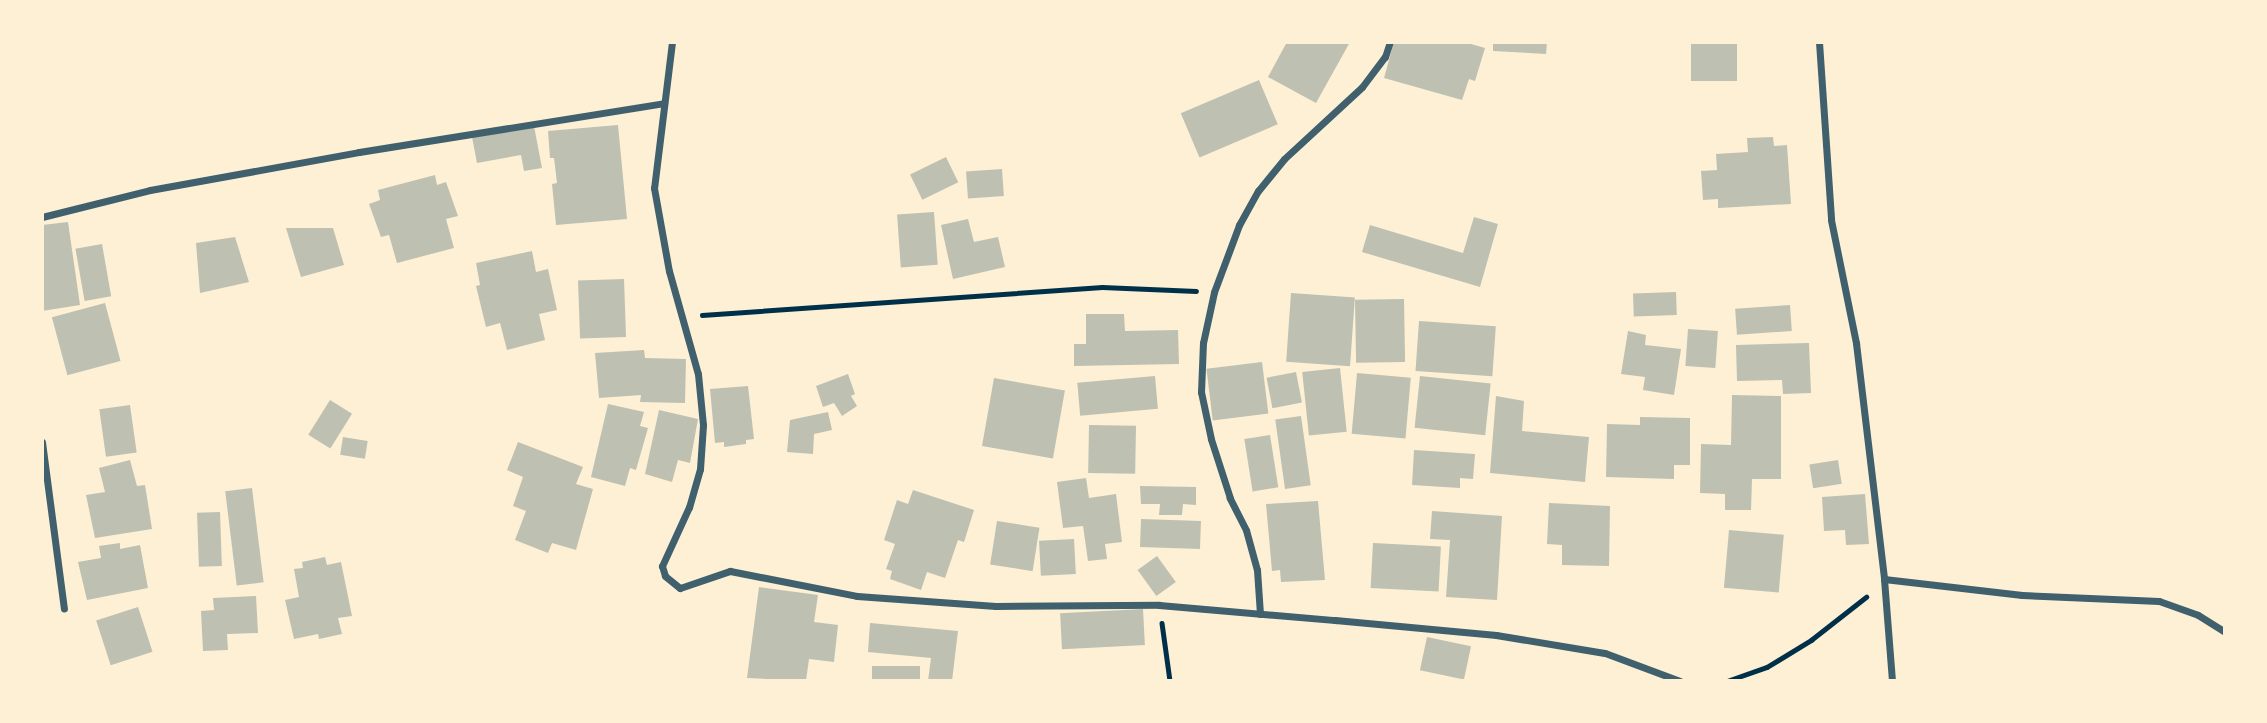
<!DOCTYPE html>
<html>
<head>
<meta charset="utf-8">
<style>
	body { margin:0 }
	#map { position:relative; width:2267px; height:723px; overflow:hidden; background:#fdf0d5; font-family:"Fira Sans",sans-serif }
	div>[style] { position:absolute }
	.building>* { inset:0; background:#bec0b2; transform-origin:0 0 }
	.path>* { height:4.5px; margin:-2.25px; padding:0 2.25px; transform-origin:2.25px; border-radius:2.25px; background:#003049 }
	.minor>* { height:7px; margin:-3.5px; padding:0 3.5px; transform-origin:3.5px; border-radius:3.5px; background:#3f606c }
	span { translate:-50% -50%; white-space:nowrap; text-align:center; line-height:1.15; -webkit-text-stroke:7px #fdf0d5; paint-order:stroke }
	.frame { position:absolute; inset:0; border:44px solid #fdf0d5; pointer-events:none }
</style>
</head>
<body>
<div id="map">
	<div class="building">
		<i style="clip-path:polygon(1287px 42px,1350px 42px,1316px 103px,1268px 77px)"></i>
		<i style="clip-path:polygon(1394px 42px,1464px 42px,1485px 48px,1475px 81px,1469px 79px,1462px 100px,1384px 78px)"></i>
		<i style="clip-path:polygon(1493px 42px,1547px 42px,1546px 54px,1493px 51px)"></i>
		<i style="left:1691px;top:42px;width:46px;height:39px"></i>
		<i style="left:1259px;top:80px;width:48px;height:85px;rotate:67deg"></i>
		<i style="clip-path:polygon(618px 125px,627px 219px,556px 225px,552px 184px,557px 183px,554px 158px,550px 158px,548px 131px)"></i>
		<i style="clip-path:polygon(534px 126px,542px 168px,524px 171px,521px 155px,477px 163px,472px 137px)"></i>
		<i style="clip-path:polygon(1773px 137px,1774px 146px,1787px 145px,1791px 204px,1718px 208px,1718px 199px,1703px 200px,1701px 171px,1717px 170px,1716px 154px,1748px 152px,1747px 138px)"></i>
		<i style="left:946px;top:157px;width:28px;height:40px;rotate:64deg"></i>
		<i style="left:1002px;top:169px;width:27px;height:36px;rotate:86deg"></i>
		<i style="clip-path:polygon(435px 175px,437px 185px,446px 182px,458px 216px,446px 219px,454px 248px,397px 263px,389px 235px,381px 237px,369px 204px,380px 200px,378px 190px)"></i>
		<i style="left:934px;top:212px;width:53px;height:37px;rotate:86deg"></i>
		<i style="clip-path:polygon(1474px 217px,1498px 224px,1480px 287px,1362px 252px,1370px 225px,1463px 253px)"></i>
		<i style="clip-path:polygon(968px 219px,974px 242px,998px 237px,1005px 267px,953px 279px,941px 225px)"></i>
		<i style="clip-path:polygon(68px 222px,80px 305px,42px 311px,42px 225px)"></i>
		<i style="clip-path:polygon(286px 228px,333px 228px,344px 265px,301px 277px)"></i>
		<i style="clip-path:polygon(235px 237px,249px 282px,200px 293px,196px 243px)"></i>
		<i style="left:102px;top:244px;width:53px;height:27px;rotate:80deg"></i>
		<i style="clip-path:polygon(532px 251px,536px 272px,548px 269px,557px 310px,539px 314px,545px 340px,507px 350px,500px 323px,486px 327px,476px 286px,480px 285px,476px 263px)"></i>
		<i style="left:624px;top:279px;width:58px;height:46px;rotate:88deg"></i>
		<i style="left:1676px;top:292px;width:23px;height:43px;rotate:88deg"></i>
		<i style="left:1291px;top:293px;width:64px;height:69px;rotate:4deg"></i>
		<i style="left:1404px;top:299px;width:63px;height:49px;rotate:89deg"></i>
		<i style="left:105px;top:303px;width:60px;height:55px;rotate:75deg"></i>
		<i style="left:1790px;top:305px;width:26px;height:55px;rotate:86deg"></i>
		<i style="clip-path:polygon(1086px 314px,1124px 314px,1125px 331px,1178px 330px,1179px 364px,1074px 366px,1074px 344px,1086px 344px)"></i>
		<i style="left:1419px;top:321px;width:77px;height:50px;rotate:4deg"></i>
		<i style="left:1688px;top:329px;width:30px;height:37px;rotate:4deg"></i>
		<i style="clip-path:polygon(1628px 331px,1646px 335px,1645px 345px,1681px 349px,1674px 395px,1643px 390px,1645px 377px,1621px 374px)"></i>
		<i style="clip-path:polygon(1809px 343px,1811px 393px,1783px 394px,1782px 380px,1737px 381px,1736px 345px)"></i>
		<i style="clip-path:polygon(644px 350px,645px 358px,686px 359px,685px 403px,640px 402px,641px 395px,599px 398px,595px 353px)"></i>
		<i style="left:1262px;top:362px;width:52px;height:56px;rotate:83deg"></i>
		<i style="left:1340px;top:368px;width:64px;height:38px;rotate:84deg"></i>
		<i style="left:1296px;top:372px;width:31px;height:30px;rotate:79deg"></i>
		<i style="left:1357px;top:373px;width:54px;height:61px;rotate:5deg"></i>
		<i style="clip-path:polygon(848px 374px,855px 394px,851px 396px,857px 406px,842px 416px,834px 403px,823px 407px,816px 386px)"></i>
		<i style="left:1155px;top:376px;width:33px;height:78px;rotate:85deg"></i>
		<i style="left:1420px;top:376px;width:71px;height:52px;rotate:6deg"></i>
		<i style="left:994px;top:378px;width:72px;height:69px;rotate:10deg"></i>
		<i style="clip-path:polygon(748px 386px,754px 439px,746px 440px,746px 444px,724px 447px,724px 442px,715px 443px,710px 389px)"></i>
		<i style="clip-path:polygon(1732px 395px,1781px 396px,1781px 479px,1752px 479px,1751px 510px,1725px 510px,1725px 494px,1700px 493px,1701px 444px,1731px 445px)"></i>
		<i style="clip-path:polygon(1496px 396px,1524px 401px,1522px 431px,1589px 437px,1585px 482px,1490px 473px)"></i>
		<i style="left:330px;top:400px;width:26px;height:41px;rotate:32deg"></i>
		<i style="clip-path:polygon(608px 404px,644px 412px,640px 426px,648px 428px,636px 470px,630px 468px,625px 486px,591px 477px)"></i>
		<i style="left:130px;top:405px;width:48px;height:31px;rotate:82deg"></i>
		<i style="clip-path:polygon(659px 410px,698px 419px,690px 463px,678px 460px,672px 482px,645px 474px)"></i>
		<i style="clip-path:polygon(828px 412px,832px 430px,814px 434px,813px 454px,787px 452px,790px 420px)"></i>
		<i style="left:1301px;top:416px;width:70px;height:26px;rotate:82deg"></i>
		<i style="clip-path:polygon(1640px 417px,1690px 418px,1690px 465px,1674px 465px,1674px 479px,1606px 477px,1607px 424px,1640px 425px)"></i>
		<i style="left:1089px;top:425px;width:47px;height:48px;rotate:1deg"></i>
		<i style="left:1270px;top:435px;width:53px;height:26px;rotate:81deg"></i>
		<i style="left:343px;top:437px;width:25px;height:18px;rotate:9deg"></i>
		<i style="clip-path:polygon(518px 442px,583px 467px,576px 484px,593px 489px,576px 550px,552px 543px,548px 553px,515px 540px,526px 511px,513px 506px,523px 477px,507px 470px)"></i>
		<i style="clip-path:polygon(1414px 450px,1475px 454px,1473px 479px,1460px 478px,1460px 488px,1412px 485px)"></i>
		<i style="clip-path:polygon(130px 460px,137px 486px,145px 485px,152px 529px,95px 538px,86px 495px,105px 492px,99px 468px)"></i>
		<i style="left:1838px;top:460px;width:24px;height:29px;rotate:81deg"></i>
		<i style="clip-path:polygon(1086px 478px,1089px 498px,1116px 494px,1122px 542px,1105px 544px,1107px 559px,1088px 561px,1083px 526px,1063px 528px,1057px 482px)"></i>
		<i style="clip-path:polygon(1140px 486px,1196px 487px,1196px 505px,1183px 504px,1182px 515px,1159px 515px,1160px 504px,1141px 504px)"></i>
		<i style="left:252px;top:488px;width:95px;height:27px;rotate:83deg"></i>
		<i style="clip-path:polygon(913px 490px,974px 510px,964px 542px,958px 540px,945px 578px,927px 572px,921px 590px,890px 579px,892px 571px,886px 569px,895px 544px,884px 540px,897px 500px,908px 504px)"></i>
		<i style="clip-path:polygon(1865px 494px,1869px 544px,1846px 545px,1845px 530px,1824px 531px,1822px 497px)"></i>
		<i style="clip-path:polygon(1318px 501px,1325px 580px,1281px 582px,1280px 570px,1272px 571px,1266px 504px)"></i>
		<i style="clip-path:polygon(1549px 503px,1610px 506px,1609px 566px,1562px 565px,1562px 545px,1547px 544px)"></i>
		<i style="clip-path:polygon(1432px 511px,1502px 516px,1497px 600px,1446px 597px,1450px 540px,1430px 539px)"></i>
		<i style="left:220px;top:512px;width:54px;height:23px;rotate:88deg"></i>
		<i style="left:1141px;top:519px;width:60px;height:28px;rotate:2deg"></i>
		<i style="left:997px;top:521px;width:43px;height:44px;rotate:9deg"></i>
		<i style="left:1729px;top:530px;width:55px;height:58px;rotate:5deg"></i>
		<i style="left:1074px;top:539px;width:35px;height:35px;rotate:87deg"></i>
		<i style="clip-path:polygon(120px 543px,120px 549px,140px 545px,148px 588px,87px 600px,78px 562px,101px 558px,99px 546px)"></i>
		<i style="left:1373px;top:543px;width:68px;height:45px;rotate:3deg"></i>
		<i style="left:1157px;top:556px;width:32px;height:24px;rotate:54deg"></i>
		<i style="clip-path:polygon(325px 557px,327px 565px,341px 562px,352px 616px,338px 618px,342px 634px,319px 639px,318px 634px,294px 639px,285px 600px,299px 597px,294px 569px,303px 568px,302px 562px)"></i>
		<i style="clip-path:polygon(759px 587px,818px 595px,814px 622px,838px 625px,834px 662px,809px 659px,806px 681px,747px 678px)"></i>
		<i style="clip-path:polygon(256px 596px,258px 633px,227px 634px,228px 650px,203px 651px,201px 611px,214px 610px,213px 598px)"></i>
		<i style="left:138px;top:607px;width:47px;height:44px;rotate:72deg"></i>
		<i style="left:1143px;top:609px;width:36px;height:83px;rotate:87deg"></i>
		<i style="clip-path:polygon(870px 623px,958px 631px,952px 681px,928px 681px,931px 658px,868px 652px)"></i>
		<i style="left:1427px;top:637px;width:45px;height:34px;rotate:12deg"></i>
		<i style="left:920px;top:666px;width:15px;height:48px;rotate:90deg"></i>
	</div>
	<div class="path">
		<i style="left:702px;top:315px;width:401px;rotate:-4deg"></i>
		<i style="left:1102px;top:287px;width:94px;rotate:2.4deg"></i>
		<i style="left:1162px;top:623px;width:59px;rotate:82.1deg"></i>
		<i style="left:1727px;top:681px;width:42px;rotate:-19.3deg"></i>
		<i style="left:1767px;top:667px;width:52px;rotate:-31.5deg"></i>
		<i style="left:1811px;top:640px;width:70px;rotate:-38deg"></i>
	</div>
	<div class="minor">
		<i style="left:672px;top:42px;width:147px;rotate:97deg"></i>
		<i style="left:654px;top:188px;width:84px;rotate:79.8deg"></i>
		<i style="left:669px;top:271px;width:107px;rotate:74.3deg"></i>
		<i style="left:698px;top:374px;width:51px;rotate:84.4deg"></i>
		<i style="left:703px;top:425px;width:44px;rotate:93.9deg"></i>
		<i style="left:700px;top:469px;width:40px;rotate:106deg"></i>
		<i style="left:689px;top:507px;width:65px;rotate:114.6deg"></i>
		<i style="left:662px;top:566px;width:10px;rotate:73deg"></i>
		<i style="left:665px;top:576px;width:19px;rotate:39deg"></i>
		<i style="left:680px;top:588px;width:53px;rotate:-18.8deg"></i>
		<i style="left:730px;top:571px;width:129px;rotate:11.1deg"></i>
		<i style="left:857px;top:596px;width:139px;rotate:4.1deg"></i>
		<i style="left:996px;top:606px;width:163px;rotate:-0.4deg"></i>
		<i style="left:1159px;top:605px;width:177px;rotate:4.9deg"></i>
		<i style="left:1335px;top:620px;width:162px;rotate:5.3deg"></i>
		<i style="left:1496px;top:635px;width:110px;rotate:9.4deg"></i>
		<i style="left:1605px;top:653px;width:80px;rotate:20.5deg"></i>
		<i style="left:1819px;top:42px;width:178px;rotate:86.1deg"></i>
		<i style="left:1831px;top:220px;width:126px;rotate:78.5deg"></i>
		<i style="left:1856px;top:343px;width:238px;rotate:83.2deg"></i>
		<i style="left:1884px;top:579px;width:102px;rotate:85.5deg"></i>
		<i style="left:42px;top:217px;width:111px;rotate:-14deg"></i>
		<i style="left:150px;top:190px;width:212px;rotate:-10.3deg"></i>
		<i style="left:359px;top:152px;width:309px;rotate:-9.1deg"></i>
		<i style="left:42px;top:442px;width:168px;rotate:82.5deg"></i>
		<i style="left:1884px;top:579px;width:139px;rotate:6.6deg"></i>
		<i style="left:2022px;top:595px;width:137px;rotate:2.5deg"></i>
		<i style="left:2159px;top:601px;width:41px;rotate:19.7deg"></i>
		<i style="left:2198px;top:615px;width:32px;rotate:32deg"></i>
		<i style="left:1260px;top:614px;width:44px;rotate:-93.9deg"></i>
		<i style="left:1257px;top:570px;width:41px;rotate:-105.4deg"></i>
		<i style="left:1246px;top:530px;width:36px;rotate:-117deg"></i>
		<i style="left:1230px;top:498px;width:62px;rotate:-107.9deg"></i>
		<i style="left:1211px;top:439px;width:48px;rotate:-102deg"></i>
		<i style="left:1201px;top:392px;width:49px;rotate:-87.7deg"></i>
		<i style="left:1203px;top:343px;width:52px;rotate:-77.8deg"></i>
		<i style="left:1214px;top:292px;width:72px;rotate:-69.5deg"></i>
		<i style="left:1239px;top:225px;width:39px;rotate:-61deg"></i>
		<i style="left:1258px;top:191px;width:41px;rotate:-50.9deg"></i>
		<i style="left:1284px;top:159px;width:106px;rotate:-42.7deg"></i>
		<i style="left:1362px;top:87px;width:38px;rotate:-53deg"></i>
		<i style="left:1385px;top:57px;width:16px;rotate:-72deg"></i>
	</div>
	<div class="frame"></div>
</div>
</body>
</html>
